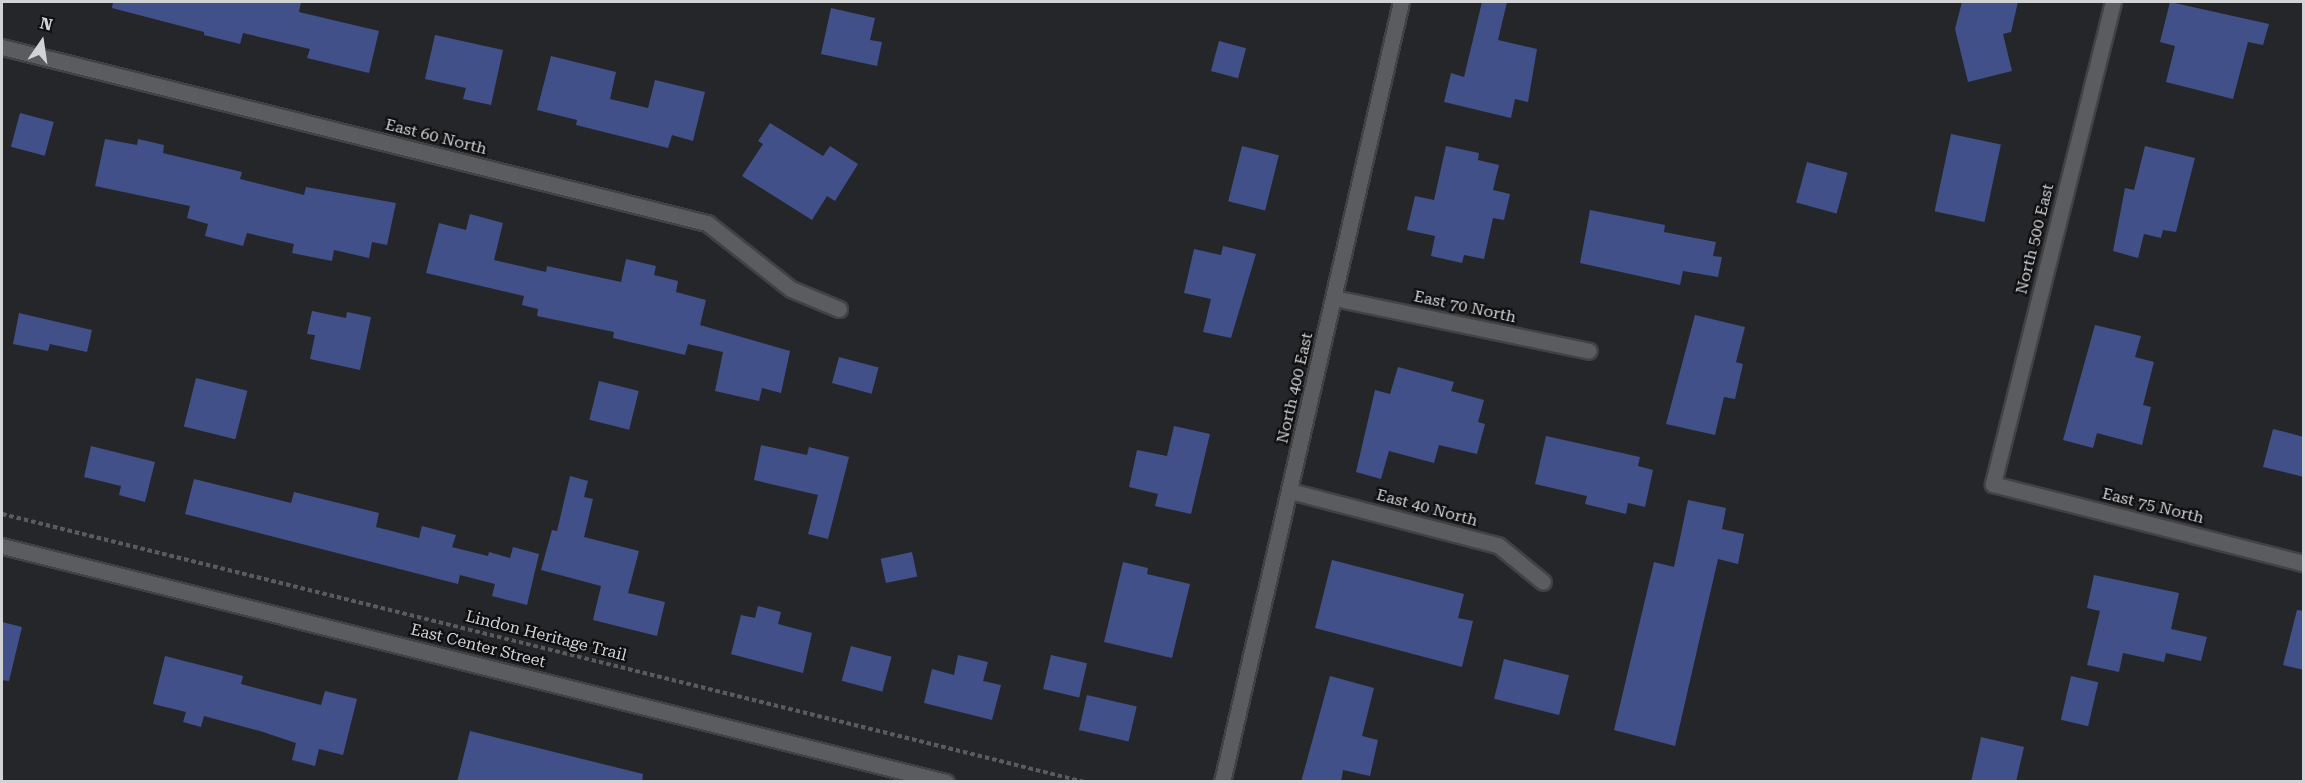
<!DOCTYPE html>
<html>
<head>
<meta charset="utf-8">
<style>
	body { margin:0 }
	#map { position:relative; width:2305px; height:783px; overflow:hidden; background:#252629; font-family:"Roboto Serif",serif }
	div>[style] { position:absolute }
	.building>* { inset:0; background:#425089; transform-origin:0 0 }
	.path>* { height:4px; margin-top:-2px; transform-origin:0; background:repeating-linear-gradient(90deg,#5a5b5d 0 4.5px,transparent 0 7.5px) }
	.roads { filter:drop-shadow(2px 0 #424245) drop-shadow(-2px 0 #424245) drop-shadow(0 2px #424245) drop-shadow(0 -2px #424245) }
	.minor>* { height:15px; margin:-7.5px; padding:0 7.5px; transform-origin:7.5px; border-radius:7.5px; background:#5b5c5f }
	.tertiary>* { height:15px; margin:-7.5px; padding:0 7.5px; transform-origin:7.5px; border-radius:7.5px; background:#5b5c5f }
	span { translate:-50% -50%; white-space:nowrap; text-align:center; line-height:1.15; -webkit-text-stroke:4.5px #0f0f11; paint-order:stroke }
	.street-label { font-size:16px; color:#d2d3d5 }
	.frame { position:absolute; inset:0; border:3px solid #d2d3d5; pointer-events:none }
	.north { position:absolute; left:12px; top:12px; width:60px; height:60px; -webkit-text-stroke:4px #0f0f11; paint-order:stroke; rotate:13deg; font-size:16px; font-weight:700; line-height:24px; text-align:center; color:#d2d3d5 }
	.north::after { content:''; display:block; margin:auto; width:21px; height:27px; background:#d2d3d5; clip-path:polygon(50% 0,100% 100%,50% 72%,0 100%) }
</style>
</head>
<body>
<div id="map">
	<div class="building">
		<i style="clip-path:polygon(113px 2px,301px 2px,299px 12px,379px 31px,369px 73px,307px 58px,310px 49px,243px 33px,240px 44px,204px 35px,204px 32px,112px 8px)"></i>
		<i style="clip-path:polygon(1482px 2px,1507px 2px,1498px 40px,1537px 49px,1528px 102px,1515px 99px,1511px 118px,1444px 102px,1451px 73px,1464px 77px)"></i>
		<i style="clip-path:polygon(1962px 2px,2018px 2px,2011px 32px,2003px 34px,2012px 71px,1968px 82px,1955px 29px)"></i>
		<i style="clip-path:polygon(2170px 2px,2269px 24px,2263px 45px,2248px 42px,2233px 99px,2166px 82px,2175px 46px,2160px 42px)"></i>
		<i style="clip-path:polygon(831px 8px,875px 18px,870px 40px,882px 42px,877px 66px,821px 54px)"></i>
		<i style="clip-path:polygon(435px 35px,503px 50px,491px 105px,463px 99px,466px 88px,425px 79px)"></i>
		<i style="left:1219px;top:41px;width:28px;height:31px;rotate:15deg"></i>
		<i style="clip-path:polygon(551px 56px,616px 72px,610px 99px,648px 108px,655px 80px,705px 92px,693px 141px,672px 135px,668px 148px,576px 125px,577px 120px,537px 110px)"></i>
		<i style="left:20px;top:113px;width:35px;height:35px;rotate:15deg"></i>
		<i style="clip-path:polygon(770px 123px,823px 156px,830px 146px,858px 164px,835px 201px,827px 196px,812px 220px,742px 176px,763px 144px,758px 141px)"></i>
		<i style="left:1951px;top:134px;width:51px;height:79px;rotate:12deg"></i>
		<i style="clip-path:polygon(105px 139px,137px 145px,138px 139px,164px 145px,163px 153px,242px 172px,240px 179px,304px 195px,306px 187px,396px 203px,387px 245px,372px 242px,369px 258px,334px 250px,332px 261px,292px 253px,294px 244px,247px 233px,243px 246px,205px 236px,208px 224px,187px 218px,190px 206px,95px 186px)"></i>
		<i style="left:1242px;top:146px;width:38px;height:57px;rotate:14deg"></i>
		<i style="clip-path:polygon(1446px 146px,1479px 153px,1478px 160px,1499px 165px,1493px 190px,1510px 194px,1504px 220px,1493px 218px,1484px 259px,1464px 255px,1462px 263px,1431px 256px,1435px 236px,1407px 230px,1415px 196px,1434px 200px)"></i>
		<i style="clip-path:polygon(2145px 146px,2195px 158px,2176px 232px,2163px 230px,2161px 238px,2144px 234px,2138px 258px,2113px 251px,2125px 188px,2134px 190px)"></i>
		<i style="left:1807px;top:162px;width:42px;height:42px;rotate:15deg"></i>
		<i style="clip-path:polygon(1590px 210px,1665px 225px,1664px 232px,1716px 242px,1713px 256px,1722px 257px,1718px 277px,1683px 271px,1680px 285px,1580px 263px)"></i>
		<i style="clip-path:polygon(470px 214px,503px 223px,494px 260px,546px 272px,547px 266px,621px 282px,626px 259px,656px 266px,654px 275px,678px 281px,676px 292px,706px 300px,700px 325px,790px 351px,781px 393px,762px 388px,759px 401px,715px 391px,723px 352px,688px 344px,685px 355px,613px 338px,614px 332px,537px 316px,538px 309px,522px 305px,524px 296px,426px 273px,439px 223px,466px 230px)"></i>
		<i style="clip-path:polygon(1223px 246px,1256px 254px,1231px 338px,1203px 332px,1211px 299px,1184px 293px,1194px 249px,1221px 255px)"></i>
		<i style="clip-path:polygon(312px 311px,346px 318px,347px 312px,371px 317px,360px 370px,310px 359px,315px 335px,307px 334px)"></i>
		<i style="clip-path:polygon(19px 313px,92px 330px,87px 352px,50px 344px,48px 351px,13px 344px)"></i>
		<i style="clip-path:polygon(1695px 315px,1745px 327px,1736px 362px,1743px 364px,1735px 399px,1724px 397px,1715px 435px,1666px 424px)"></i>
		<i style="clip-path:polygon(2095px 325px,2141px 336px,2135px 357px,2154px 362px,2143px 405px,2151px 407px,2142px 445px,2097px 433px,2093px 448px,2063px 440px)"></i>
		<i style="left:839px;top:357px;width:41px;height:27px;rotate:15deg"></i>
		<i style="clip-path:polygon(1398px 367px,1454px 382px,1451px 391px,1484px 400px,1478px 422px,1485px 424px,1477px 454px,1439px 445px,1434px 463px,1389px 451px,1381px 479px,1356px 472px,1375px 390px,1390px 394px)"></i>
		<i style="left:196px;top:378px;width:53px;height:50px;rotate:14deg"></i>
		<i style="left:599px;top:381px;width:41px;height:40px;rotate:14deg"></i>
		<i style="clip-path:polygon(1174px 426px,1210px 434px,1191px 514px,1155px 506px,1158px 494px,1129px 487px,1137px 450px,1167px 456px)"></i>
		<i style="clip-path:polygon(2273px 429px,2304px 437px,2304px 477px,2263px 467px)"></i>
		<i style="clip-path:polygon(1546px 436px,1640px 457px,1638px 466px,1653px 470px,1645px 507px,1628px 503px,1626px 514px,1585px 504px,1587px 496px,1535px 484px)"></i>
		<i style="clip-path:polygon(761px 445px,807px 455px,809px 447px,849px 457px,828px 539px,808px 534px,818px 495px,754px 480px)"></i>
		<i style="clip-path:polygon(91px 446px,155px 462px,145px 502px,119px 495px,121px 486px,84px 477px)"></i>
		<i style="clip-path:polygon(570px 476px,588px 481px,584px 497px,593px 499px,584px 537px,639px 551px,628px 593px,665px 602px,657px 636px,593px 620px,601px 586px,541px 570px,552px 530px,557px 531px)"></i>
		<i style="clip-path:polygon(194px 479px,291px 503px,294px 492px,379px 513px,376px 527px,419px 538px,422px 526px,456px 535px,452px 547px,488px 556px,489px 552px,510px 558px,513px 547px,539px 554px,527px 605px,492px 596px,495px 584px,460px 575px,458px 584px,185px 514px)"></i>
		<i style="clip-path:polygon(1688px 500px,1726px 508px,1722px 529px,1744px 534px,1738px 564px,1718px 559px,1675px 746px,1614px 730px,1654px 562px,1674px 567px)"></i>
		<i style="left:912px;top:552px;width:25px;height:32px;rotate:78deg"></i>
		<i style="clip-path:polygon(1332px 560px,1464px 594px,1458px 618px,1473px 621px,1462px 667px,1315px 628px)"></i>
		<i style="clip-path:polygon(1123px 562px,1148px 568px,1147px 574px,1190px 584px,1172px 658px,1104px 642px)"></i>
		<i style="clip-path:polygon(2094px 575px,2179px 593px,2171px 629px,2207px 637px,2201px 661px,2166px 653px,2164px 662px,2123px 653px,2119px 672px,2087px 665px,2100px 611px,2087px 608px)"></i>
		<i style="clip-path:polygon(758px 606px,781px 612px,778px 624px,812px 633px,803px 673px,731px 654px,741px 615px,755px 618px)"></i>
		<i style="clip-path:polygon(2297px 610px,2304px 611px,2304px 670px,2283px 665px)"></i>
		<i style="clip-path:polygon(2px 622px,22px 627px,9px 681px,2px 680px)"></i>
		<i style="left:851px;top:646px;width:42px;height:36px;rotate:15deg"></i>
		<i style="clip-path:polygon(958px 655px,988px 662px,983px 681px,1001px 685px,992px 720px,924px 703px,932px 669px,954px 675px)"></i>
		<i style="left:1051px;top:655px;width:37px;height:35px;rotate:13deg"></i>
		<i style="clip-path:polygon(165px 656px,243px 676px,241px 684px,321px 705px,325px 691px,357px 699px,343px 755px,319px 749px,315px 766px,292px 760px,296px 743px,260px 731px,204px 716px,201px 727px,183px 722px,186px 712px,153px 704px)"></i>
		<i style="left:1504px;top:659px;width:67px;height:41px;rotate:14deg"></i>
		<i style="clip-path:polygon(1330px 676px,1374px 688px,1362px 736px,1378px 740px,1370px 776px,1343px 770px,1341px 782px,1301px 782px)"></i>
		<i style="left:2071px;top:676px;width:28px;height:45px;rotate:13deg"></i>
		<i style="left:1087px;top:695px;width:51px;height:36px;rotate:13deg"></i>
		<i style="clip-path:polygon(470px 731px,643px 774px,642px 782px,457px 782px)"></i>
		<i style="clip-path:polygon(1981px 737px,2024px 747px,2016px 782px,1971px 782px)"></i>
	</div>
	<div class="path">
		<i style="left:2px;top:514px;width:1116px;rotate:13.9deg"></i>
	</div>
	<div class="roads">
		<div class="minor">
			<i style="left:2113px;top:2px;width:497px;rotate:104deg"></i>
			<i style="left:1993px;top:484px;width:321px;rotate:14.3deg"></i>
			<i style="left:2px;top:47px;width:727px;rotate:14.02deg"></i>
			<i style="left:707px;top:223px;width:107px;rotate:38.2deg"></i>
			<i style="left:791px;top:289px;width:52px;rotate:22.6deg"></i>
			<i style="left:1334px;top:298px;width:260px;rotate:11.7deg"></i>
			<i style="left:1290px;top:491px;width:215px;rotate:14.6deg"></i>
			<i style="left:1498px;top:545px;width:58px;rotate:39.4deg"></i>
		</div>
		<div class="tertiary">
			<i style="left:2px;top:546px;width:973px;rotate:14.04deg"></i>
			<i style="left:1222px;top:782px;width:800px;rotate:-77.08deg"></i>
		</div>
	</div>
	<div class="street-label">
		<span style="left:436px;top:137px;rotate:14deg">East 60 North</span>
		<span style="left:2035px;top:239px;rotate:-76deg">North 500 East</span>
		<span style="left:1465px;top:307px;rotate:12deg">East 70 North</span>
		<span style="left:1295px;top:388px;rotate:-77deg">North 400 East</span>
		<span style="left:2153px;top:506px;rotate:14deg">East 75 North</span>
		<span style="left:1427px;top:508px;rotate:15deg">East 40 North</span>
		<span style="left:546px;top:636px;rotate:14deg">Lindon Heritage Trail</span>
		<span style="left:478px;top:646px;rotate:14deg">East Center Street</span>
	</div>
	<div class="frame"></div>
	<div class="north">N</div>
</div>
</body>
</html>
